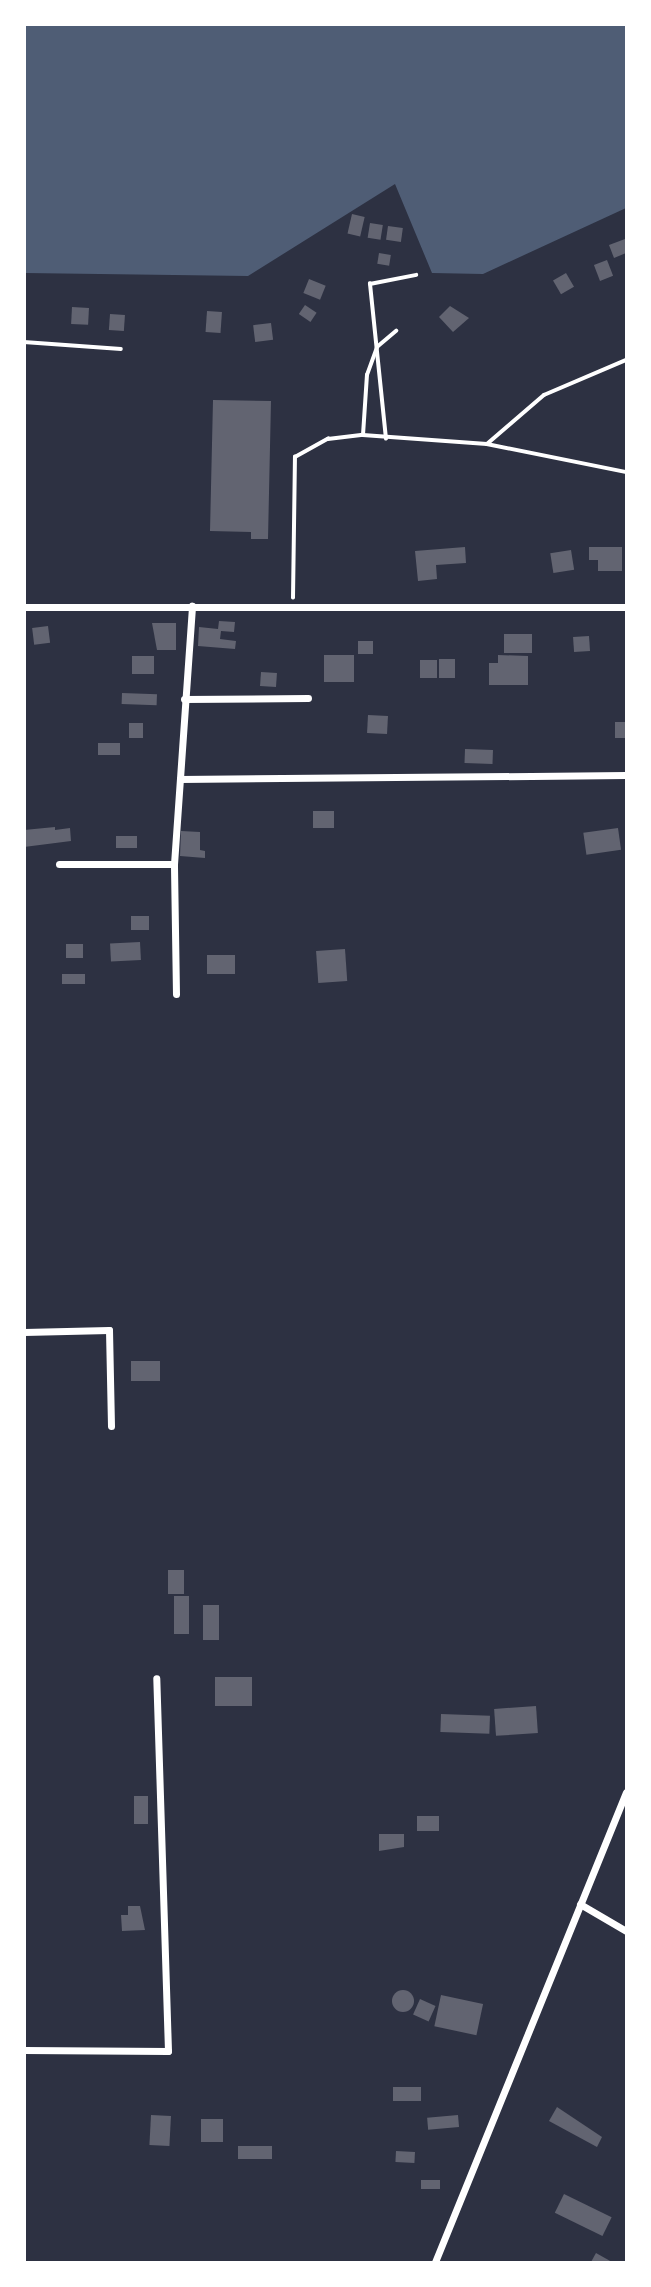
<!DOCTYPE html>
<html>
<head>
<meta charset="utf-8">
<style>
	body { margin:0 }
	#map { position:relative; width:651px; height:2287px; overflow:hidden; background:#2d3142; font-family:Jost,sans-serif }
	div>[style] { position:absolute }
	.water>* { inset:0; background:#4f5d75 }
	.building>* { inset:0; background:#626471; transform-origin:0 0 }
	.round { border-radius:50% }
	.path>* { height:3.5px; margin:-1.75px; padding:0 1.75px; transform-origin:1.75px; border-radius:1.75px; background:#fff }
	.minor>* { height:7px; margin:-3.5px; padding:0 3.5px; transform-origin:3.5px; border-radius:3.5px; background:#fff }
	span { translate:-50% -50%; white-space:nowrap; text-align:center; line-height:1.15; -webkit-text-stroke:5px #fff; paint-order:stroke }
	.frame { position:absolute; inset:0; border:26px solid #fff; pointer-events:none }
</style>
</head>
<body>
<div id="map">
	<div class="water">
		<i style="clip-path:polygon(25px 24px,626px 25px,626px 208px,483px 274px,432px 273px,395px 184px,248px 276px,25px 273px)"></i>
	</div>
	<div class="building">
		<i style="left:352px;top:214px;width:13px;height:20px;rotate:13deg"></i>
		<i style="left:370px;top:223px;width:13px;height:15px;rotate:9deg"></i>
		<i style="left:388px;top:226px;width:15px;height:14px;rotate:8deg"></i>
		<i style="clip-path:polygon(625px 239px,626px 253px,614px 258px,609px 245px)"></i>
		<i style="left:379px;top:253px;width:12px;height:11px;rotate:9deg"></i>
		<i style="left:607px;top:260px;width:17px;height:14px;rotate:69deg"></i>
		<i style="left:566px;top:273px;width:16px;height:15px;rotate:60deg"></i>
		<i style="left:309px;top:279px;width:18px;height:15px;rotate:22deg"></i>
		<i style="left:305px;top:305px;width:14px;height:11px;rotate:34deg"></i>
		<i style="clip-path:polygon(450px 306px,469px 318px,453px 332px,439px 317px)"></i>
		<i style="left:72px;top:307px;width:17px;height:17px;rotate:3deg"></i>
		<i style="left:207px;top:311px;width:15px;height:21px;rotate:4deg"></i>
		<i style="left:110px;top:314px;width:15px;height:16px;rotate:4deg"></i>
		<i style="left:271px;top:323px;width:17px;height:18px;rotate:83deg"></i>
		<i style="clip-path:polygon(213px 400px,271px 401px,268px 539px,251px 539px,251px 532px,210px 531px)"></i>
		<i style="clip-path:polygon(465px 547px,466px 563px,436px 565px,437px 579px,418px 581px,415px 551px)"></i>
		<i style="clip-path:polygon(589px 547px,622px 547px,622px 571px,598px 571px,598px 560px,589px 560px)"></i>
		<i style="left:571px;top:550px;width:20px;height:21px;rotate:81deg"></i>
		<i style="clip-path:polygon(219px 621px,235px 622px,234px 632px,221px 631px,220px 639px,236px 641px,235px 649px,198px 646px,199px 627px,218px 629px)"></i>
		<i style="clip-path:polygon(152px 623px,176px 623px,176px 650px,157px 650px)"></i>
		<i style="left:48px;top:626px;width:17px;height:16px;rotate:83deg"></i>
		<i style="left:504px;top:634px;width:28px;height:19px"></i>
		<i style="left:589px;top:636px;width:15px;height:16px;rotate:86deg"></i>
		<i style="left:358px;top:641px;width:15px;height:13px"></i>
		<i style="left:324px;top:655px;width:30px;height:27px"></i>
		<i style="clip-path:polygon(498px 655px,528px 656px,528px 685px,489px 685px,489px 663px,498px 663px)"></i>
		<i style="left:132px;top:656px;width:22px;height:18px"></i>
		<i style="left:439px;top:659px;width:16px;height:19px"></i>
		<i style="left:420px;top:660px;width:17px;height:18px"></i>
		<i style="left:261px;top:672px;width:16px;height:14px;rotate:4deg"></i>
		<i style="left:122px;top:693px;width:35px;height:11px;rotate:2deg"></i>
		<i style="left:368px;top:715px;width:20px;height:18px;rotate:3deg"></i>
		<i style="left:615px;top:722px;width:11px;height:16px"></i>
		<i style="left:129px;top:723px;width:14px;height:15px"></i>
		<i style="left:98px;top:743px;width:22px;height:12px"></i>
		<i style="left:465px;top:749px;width:28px;height:14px;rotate:2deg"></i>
		<i style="left:313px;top:811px;width:21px;height:17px"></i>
		<i style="clip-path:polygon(55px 827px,55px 830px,70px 828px,71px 841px,24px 847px,24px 830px)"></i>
		<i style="left:618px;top:828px;width:22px;height:35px;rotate:82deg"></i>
		<i style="clip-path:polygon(181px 831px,200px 832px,200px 850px,205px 851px,205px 858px,180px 856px)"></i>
		<i style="left:116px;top:836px;width:21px;height:12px"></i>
		<i style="left:131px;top:916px;width:18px;height:14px"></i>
		<i style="left:140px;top:942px;width:18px;height:30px;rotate:87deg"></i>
		<i style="left:66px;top:944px;width:17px;height:14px"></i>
		<i style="left:345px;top:949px;width:32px;height:29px;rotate:86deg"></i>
		<i style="left:207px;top:955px;width:28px;height:19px"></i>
		<i style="left:62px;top:974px;width:23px;height:10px"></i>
		<i style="left:160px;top:1361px;width:20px;height:29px;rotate:90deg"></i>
		<i style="left:168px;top:1570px;width:16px;height:24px"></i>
		<i style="left:189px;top:1596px;width:38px;height:15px;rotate:90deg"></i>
		<i style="left:203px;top:1605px;width:16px;height:35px"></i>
		<i style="left:215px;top:1677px;width:37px;height:29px"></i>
		<i style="left:536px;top:1706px;width:27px;height:42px;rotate:86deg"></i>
		<i style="left:441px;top:1714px;width:49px;height:18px;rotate:2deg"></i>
		<i style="left:134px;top:1796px;width:14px;height:28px"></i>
		<i style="left:417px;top:1816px;width:22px;height:15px"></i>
		<i style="clip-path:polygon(379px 1834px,404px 1834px,404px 1847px,379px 1851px)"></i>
		<i style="clip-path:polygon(128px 1906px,140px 1906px,145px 1930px,122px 1931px,121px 1915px,128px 1915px)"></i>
		<i class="round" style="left:392px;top:1990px;width:22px;height:22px"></i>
		<i style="left:441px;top:1995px;width:43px;height:32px;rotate:12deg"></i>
		<i style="left:420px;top:1999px;width:17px;height:17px;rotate:24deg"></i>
		<i style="left:393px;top:2087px;width:28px;height:14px"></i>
		<i style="clip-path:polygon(557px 2107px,602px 2137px,597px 2147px,549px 2121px)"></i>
		<i style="left:151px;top:2115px;width:20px;height:30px;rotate:3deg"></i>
		<i style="left:458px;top:2115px;width:12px;height:31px;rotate:85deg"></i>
		<i style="left:201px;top:2119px;width:22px;height:23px"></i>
		<i style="left:238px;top:2146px;width:34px;height:13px"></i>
		<i style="left:396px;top:2151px;width:19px;height:11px;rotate:3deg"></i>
		<i style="left:421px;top:2180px;width:19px;height:9px"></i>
		<i style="left:564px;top:2194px;width:53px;height:21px;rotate:26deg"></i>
		<i style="clip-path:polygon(596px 2253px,612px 2262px,591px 2262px)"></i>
	</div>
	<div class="path">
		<i style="left:24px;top:342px;width:97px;rotate:4.1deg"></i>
		<i style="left:363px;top:435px;width:60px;rotate:-86.2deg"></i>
		<i style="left:367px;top:375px;width:30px;rotate:-70deg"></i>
		<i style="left:377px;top:347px;width:25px;rotate:-40deg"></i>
		<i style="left:386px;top:439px;width:156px;rotate:-95.9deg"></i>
		<i style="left:370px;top:284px;width:47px;rotate:-11.1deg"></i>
		<i style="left:487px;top:444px;width:75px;rotate:-40.7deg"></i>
		<i style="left:544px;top:395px;width:89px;rotate:-23.1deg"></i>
		<i style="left:293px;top:598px;width:141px;rotate:-89.2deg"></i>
		<i style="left:295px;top:457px;width:38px;rotate:-29deg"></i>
		<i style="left:328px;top:439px;width:35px;rotate:-7deg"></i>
		<i style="left:363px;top:435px;width:124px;rotate:4.2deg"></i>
		<i style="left:487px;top:444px;width:142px;rotate:11.4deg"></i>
	</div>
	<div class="minor">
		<i style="left:24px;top:607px;width:602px"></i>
		<i style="left:184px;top:699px;width:124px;rotate:-0.5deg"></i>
		<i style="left:180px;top:779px;width:446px;rotate:-0.5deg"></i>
		<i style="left:59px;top:864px;width:115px"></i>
		<i style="left:176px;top:994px;width:130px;rotate:-90.9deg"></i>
		<i style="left:174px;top:864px;width:259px;rotate:-86deg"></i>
		<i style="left:24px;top:1332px;width:85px;rotate:-1.3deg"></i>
		<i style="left:109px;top:1330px;width:96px;rotate:88.8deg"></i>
		<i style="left:580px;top:1904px;width:53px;rotate:30.4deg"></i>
		<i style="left:24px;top:2050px;width:144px;rotate:0.4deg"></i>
		<i style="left:168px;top:2051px;width:373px;rotate:-91.8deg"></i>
		<i style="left:435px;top:2262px;width:507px;rotate:-67.88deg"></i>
	</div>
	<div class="frame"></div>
</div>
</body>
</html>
